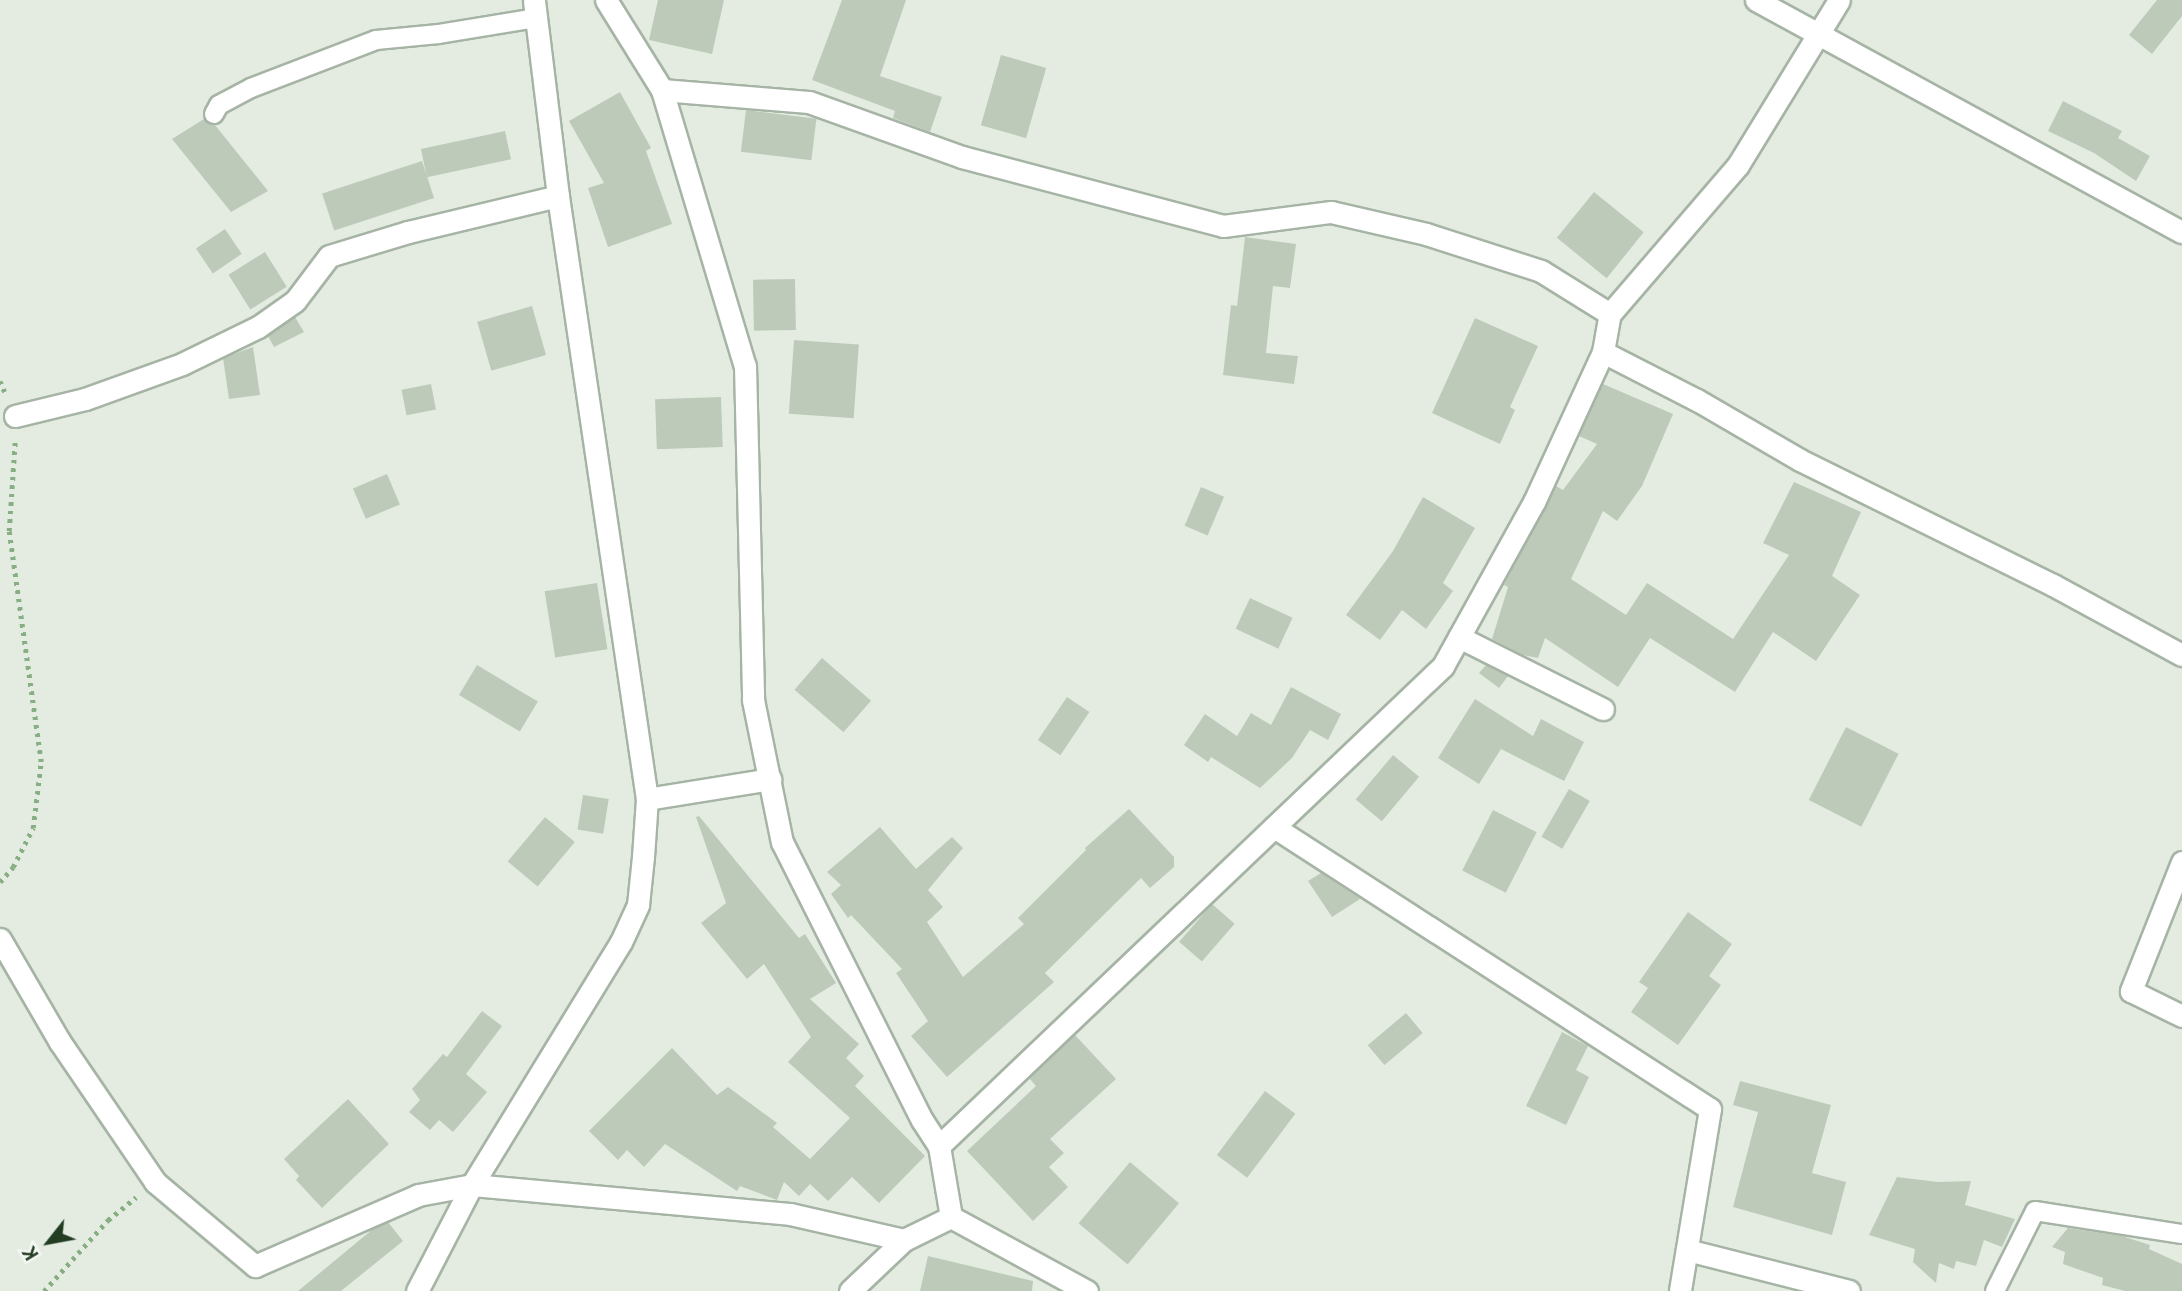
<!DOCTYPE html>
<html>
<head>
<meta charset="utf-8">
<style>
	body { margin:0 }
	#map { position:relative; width:2182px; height:1291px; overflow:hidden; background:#e4ece2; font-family:"Space Grotesk",sans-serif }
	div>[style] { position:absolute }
	.building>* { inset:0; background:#bdcaba; transform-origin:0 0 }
	.path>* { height:4.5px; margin-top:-2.25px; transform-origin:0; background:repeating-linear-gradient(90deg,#87af83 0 3.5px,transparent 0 8.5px) }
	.roads { filter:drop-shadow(2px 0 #a6b4a5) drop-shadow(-2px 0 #a6b4a5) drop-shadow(0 2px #a6b4a5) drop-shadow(0 -2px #a6b4a5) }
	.service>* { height:18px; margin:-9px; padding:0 9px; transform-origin:9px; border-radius:9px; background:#fff }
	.minor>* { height:21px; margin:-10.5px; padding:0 10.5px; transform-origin:10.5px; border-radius:10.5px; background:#fff }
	span { translate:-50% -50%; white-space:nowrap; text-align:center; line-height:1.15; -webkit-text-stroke:7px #f4f8f2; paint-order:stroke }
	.north { position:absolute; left:14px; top:1207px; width:70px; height:70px; -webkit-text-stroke:5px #f4f8f2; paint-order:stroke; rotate:239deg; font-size:19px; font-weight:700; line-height:28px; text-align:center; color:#233d22 }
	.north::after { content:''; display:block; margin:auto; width:24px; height:32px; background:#233d22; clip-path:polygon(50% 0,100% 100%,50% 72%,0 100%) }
</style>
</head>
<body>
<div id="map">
	<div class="building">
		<i style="clip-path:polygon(658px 0,724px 0,712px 54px,649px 40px)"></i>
		<i style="clip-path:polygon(842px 0,906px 0,880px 76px,942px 97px,930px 132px,893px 118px,895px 111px,812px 80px)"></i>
		<i style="clip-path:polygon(2157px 0,2182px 0,2182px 16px,2152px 54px,2129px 35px)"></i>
		<i style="left:1001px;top:55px;width:47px;height:73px;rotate:16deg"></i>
		<i style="clip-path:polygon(620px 92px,651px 148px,646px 151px,672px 224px,608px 247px,588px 188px,604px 183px,569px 121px)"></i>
		<i style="clip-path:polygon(2063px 101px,2122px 131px,2118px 138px,2150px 156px,2136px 181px,2094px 153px,2048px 131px)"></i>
		<i style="left:746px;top:110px;width:71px;height:42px;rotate:7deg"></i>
		<i style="clip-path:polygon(204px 119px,215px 125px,268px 191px,231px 212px,172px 139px)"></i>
		<i style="left:505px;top:131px;width:29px;height:86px;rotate:78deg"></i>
		<i style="left:422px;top:161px;width:39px;height:105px;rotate:72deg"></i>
		<i style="left:1594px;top:192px;width:64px;height:59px;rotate:39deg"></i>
		<i style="left:225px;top:229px;width:30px;height:35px;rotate:56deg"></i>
		<i style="clip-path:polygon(1245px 237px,1296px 244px,1290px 288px,1273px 286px,1266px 353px,1298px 356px,1294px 384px,1223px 375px,1231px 305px,1237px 306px)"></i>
		<i style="left:265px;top:252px;width:41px;height:43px;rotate:58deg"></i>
		<i style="left:795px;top:279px;width:51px;height:42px;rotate:89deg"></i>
		<i style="left:532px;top:306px;width:51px;height:57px;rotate:74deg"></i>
		<i style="clip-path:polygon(295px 317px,304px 332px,274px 347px,268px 336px)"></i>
		<i style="clip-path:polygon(1475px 318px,1538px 346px,1510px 407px,1515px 410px,1500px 444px,1432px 413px)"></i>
		<i style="left:794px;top:340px;width:65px;height:74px;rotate:4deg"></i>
		<i style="clip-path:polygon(253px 347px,260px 395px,229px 399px,223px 358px)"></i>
		<i style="left:431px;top:384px;width:26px;height:30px;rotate:79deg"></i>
		<i style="clip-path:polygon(1603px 384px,1673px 414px,1642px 486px,1617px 521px,1603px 511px,1571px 579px,1626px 615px,1647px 583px,1733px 639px,1789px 555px,1763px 543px,1794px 482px,1861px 512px,1832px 576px,1860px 595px,1816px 661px,1773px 632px,1735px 692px,1650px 638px,1618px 687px,1545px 638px,1538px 658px,1523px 655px,1492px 639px,1508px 587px,1504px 585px,1556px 486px,1563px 490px,1597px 444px,1579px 436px)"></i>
		<i style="left:721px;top:397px;width:50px;height:66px;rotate:88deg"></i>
		<i style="left:387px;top:474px;width:33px;height:37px;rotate:67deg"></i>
		<i style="left:1201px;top:487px;width:25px;height:42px;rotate:23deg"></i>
		<i style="clip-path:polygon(1423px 497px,1475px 528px,1443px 583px,1453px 591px,1426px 629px,1402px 610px,1380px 640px,1346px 615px,1393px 551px)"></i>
		<i style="left:597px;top:583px;width:67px;height:53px;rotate:81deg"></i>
		<i style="left:1250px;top:598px;width:47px;height:34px;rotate:25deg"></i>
		<i style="left:822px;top:658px;width:65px;height:42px;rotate:41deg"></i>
		<i style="left:477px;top:665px;width:71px;height:35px;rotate:31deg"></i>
		<i style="clip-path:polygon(1486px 665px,1508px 676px,1499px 688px,1479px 673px)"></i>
		<i style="clip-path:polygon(1291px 687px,1341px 714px,1328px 740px,1310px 730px,1292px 758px,1260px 788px,1211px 757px,1208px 762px,1184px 745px,1205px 714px,1237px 736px,1251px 713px,1271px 725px)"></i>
		<i style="left:1067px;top:697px;width:27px;height:52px;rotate:34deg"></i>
		<i style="clip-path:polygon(1475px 699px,1533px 736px,1541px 719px,1584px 742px,1564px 781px,1501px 749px,1479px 784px,1438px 758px)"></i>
		<i style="left:1846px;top:727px;width:59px;height:82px;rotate:27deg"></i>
		<i style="left:1393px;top:755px;width:34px;height:58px;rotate:40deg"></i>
		<i style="left:1569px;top:789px;width:24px;height:55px;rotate:30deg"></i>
		<i style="left:583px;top:795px;width:26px;height:35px;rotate:9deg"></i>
		<i style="clip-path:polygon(1129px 809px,1174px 857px,1174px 867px,1150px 888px,1141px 878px,1045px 973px,1054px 982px,947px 1077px,911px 1036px,928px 1021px,896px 973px,902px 969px,851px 915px,848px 918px,831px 894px,841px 885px,827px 872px,880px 827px,916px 869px,952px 837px,963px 848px,928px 890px,943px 907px,927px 922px,963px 977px,1024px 924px,1018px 918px,1086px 850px,1085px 848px)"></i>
		<i style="left:1493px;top:810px;width:49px;height:68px;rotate:27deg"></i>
		<i style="clip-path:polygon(699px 816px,799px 938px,805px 934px,836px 983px,810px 999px,859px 1044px,846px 1058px,864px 1076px,855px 1086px,925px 1156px,879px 1203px,852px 1177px,828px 1201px,810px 1184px,799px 1196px,784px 1182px,777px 1200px,740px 1186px,737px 1191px,665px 1144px,644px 1167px,627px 1150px,618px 1160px,589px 1131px,672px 1048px,717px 1095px,728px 1087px,777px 1123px,773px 1127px,810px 1159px,850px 1118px,788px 1062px,811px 1037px,764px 964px,747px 979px,701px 923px,726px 903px,696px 817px)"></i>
		<i style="left:545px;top:817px;width:39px;height:58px;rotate:40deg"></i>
		<i style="clip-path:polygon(1321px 873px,1359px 898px,1360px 899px,1332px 917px,1308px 881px)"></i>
		<i style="left:1212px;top:904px;width:30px;height:50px;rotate:41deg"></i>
		<i style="clip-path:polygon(1688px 912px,1732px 944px,1709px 976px,1721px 985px,1678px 1045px,1631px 1012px,1648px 988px,1639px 982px)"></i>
		<i style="clip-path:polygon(482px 1011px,502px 1026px,466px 1074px,487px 1092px,453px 1132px,439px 1120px,430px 1130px,409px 1112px,420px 1100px,412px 1089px,443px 1054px,447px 1057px)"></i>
		<i style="left:1406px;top:1013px;width:26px;height:50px;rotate:50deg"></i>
		<i style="clip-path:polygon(1562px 1032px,1588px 1046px,1576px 1070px,1589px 1077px,1566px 1125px,1526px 1106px)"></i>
		<i style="clip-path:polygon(1075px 1035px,1116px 1079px,1050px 1139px,1064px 1153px,1049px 1167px,1068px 1187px,1033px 1221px,967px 1151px,1036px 1086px,1029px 1078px)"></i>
		<i style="clip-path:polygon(1740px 1081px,1831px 1105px,1812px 1173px,1846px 1182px,1832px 1235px,1733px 1207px,1758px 1112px,1733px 1105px)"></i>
		<i style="left:1265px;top:1091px;width:38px;height:80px;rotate:37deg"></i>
		<i style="clip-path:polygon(348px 1099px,389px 1144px,322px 1208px,296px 1180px,299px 1176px,284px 1159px)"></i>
		<i style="left:1130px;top:1162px;width:64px;height:80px;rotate:40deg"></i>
		<i style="clip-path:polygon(1897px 1177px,1938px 1182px,1971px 1181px,1965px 1205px,2015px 1219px,2002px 1247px,1984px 1240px,1976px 1266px,1956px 1261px,1954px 1269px,1939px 1263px,1936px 1283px,1913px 1262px,1915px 1249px,1869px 1235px)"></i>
		<i style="clip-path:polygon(388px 1222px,403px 1241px,341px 1291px,298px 1291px,373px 1229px)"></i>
		<i style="clip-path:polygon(2068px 1228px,2122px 1236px,2150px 1245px,2149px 1249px,2182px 1264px,2182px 1291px,2125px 1291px,2102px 1285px,2103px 1278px,2063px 1264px,2065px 1252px,2052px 1247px)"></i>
		<i style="clip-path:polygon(928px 1256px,1033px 1281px,1032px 1291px,920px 1291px)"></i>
	</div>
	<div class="path">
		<i style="left:0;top:381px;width:12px;rotate:66deg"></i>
		<i style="left:0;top:882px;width:20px;rotate:-49deg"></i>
		<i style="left:13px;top:867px;width:44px;rotate:-62.9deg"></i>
		<i style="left:33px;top:828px;width:66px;rotate:-83.1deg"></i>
		<i style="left:41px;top:762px;width:233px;rotate:-97.9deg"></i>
		<i style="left:9px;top:531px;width:90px;rotate:-86.2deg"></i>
		<i style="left:44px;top:1291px;width:96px;rotate:-48deg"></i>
		<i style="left:108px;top:1220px;width:36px;rotate:-39deg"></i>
	</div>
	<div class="roads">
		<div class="service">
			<i style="left:214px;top:114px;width:10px;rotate:-61deg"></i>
			<i style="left:219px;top:105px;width:36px;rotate:-28deg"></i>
			<i style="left:251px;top:88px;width:134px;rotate:-21deg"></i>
			<i style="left:376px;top:40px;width:63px;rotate:-5.4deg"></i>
			<i style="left:439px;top:34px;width:98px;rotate:-9.4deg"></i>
			<i style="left:1995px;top:1291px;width:89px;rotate:-63.4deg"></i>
			<i style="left:2035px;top:1211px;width:149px;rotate:8.9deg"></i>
		</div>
		<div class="minor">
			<i style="left:606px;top:0;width:106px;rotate:58.1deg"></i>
			<i style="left:662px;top:90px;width:288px;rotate:73.3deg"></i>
			<i style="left:745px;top:366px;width:334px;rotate:88.6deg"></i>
			<i style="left:753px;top:700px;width:145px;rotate:78.5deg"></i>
			<i style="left:782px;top:842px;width:311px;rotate:63.3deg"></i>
			<i style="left:922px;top:1120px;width:31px;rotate:57deg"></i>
			<i style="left:939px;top:1146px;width:72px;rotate:80.4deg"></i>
			<i style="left:951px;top:1217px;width:155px;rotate:28.6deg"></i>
			<i style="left:1756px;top:0;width:485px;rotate:28.6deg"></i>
			<i style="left:662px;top:90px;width:147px;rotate:4.7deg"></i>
			<i style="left:809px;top:102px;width:163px;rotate:19.8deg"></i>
			<i style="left:962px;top:157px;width:270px;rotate:14.8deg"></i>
			<i style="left:1223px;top:226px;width:109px;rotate:-7.4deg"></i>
			<i style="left:1331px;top:212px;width:98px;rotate:13deg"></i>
			<i style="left:1426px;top:234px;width:121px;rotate:17.8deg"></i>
			<i style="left:1541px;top:271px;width:81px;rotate:31.9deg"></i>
			<i style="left:1603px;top:352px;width:106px;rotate:27.1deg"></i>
			<i style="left:1697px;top:400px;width:119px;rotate:30.2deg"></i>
			<i style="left:1800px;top:460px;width:282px;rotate:26.3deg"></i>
			<i style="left:2053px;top:585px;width:147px;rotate:28.5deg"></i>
			<i style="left:15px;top:416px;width:72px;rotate:-13.7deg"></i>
			<i style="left:85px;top:399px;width:103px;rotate:-19.8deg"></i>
			<i style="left:182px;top:364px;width:85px;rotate:-26deg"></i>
			<i style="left:258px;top:327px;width:45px;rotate:-35.1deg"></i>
			<i style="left:295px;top:301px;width:56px;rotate:-52.9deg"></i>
			<i style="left:329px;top:256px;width:83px;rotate:-16.9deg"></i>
			<i style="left:408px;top:232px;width:154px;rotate:-13.5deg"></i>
			<i style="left:1459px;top:637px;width:161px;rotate:26.6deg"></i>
			<i style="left:647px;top:799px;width:125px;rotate:-9.2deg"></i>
			<i style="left:1274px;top:827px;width:519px;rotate:32.89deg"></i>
			<i style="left:1710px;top:1109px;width:184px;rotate:99.4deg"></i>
			<i style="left:2182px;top:862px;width:139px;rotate:111.6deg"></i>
			<i style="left:2131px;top:991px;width:57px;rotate:26.1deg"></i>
			<i style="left:0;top:939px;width:119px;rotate:59.8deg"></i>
			<i style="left:60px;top:1042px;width:169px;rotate:55.8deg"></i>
			<i style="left:155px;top:1182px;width:131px;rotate:40deg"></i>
			<i style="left:255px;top:1266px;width:178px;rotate:-23.5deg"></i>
			<i style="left:418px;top:1195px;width:55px;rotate:-10.5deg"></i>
			<i style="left:472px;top:1185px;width:319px;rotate:5.2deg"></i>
			<i style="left:790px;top:1214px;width:117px;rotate:12.8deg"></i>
			<i style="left:939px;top:1146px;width:696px;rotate:-43.6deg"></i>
			<i style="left:1443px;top:666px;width:188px;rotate:-61deg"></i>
			<i style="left:1534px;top:502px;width:165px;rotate:-65.3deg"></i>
			<i style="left:1603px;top:352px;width:39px;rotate:-80deg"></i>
			<i style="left:1610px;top:314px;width:196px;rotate:-49.3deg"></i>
			<i style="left:1738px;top:165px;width:193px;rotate:-58.5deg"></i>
			<i style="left:1687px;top:1250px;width:167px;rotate:14.2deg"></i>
			<i style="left:417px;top:1291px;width:119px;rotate:-62.6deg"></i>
			<i style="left:472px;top:1185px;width:285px;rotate:-58.5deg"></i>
			<i style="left:621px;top:942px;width:41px;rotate:-65.3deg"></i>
			<i style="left:638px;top:905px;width:48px;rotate:-84.1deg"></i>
			<i style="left:643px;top:857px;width:58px;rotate:-86.1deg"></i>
			<i style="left:647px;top:799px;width:610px;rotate:-98.4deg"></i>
			<i style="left:558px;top:196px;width:197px;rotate:-97deg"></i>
			<i style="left:850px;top:1291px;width:74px;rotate:-43.4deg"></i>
			<i style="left:904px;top:1240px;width:52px;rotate:-26.1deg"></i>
		</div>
	</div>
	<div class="north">K</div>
</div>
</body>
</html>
